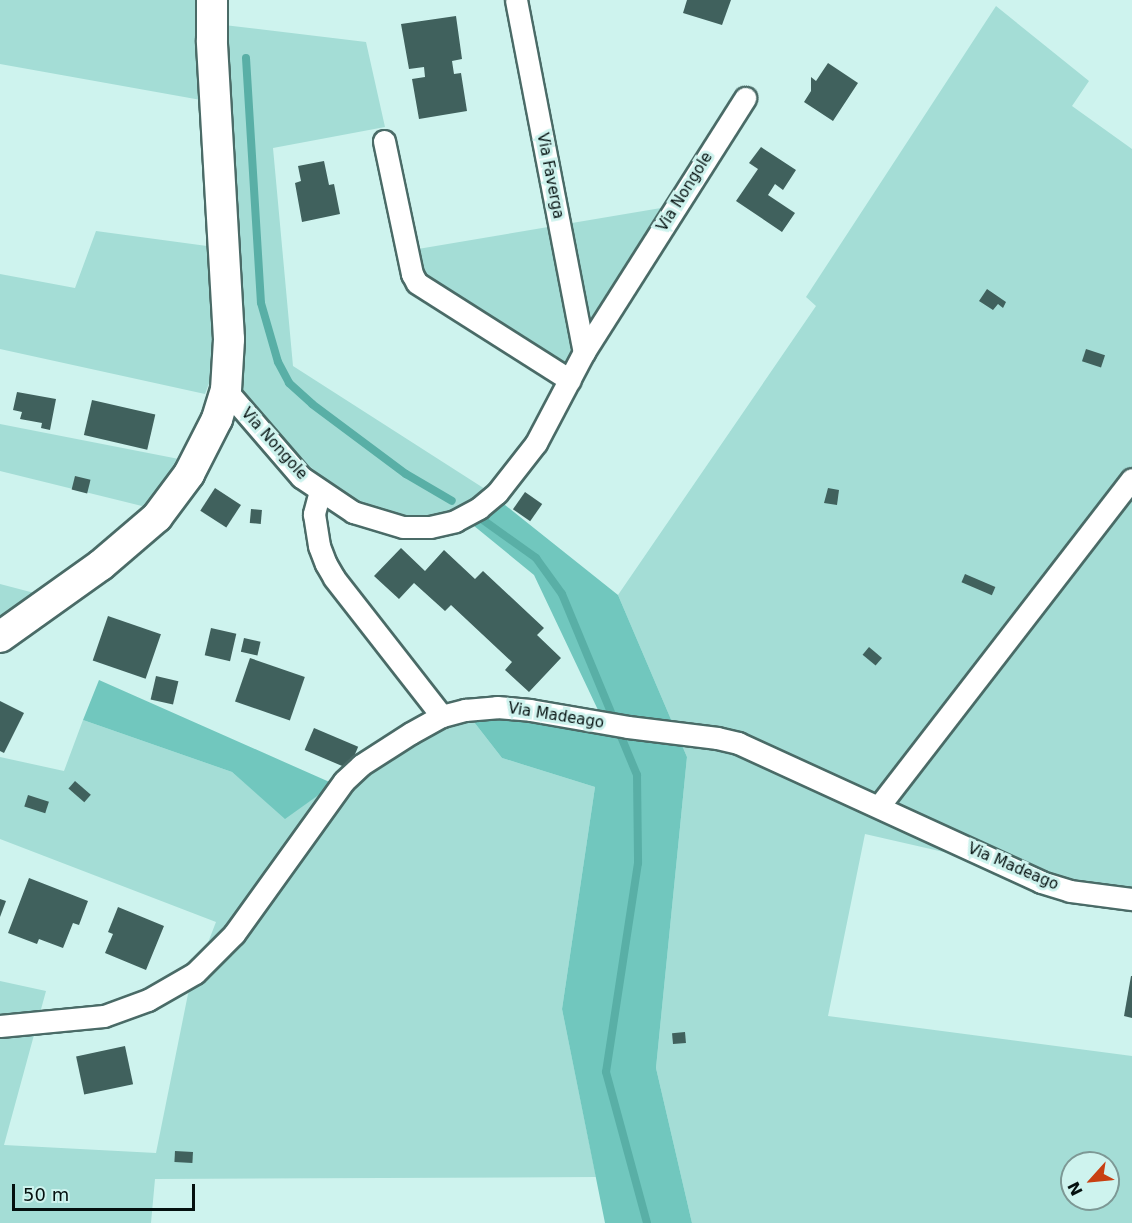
<!DOCTYPE html>
<html>
<head>
<meta charset="utf-8">
<style>
	body { margin:0 }
	#map { position:relative; width:1132px; height:1223px; overflow:hidden; background:#cef3ee; font-family:"DejaVu Sans",sans-serif }
	div>[style] { position:absolute }
	.green>* { inset:0; background:#a4ddd6 }
	.forest>* { inset:0; background:#71c7be }
	.stream>* { height:8px; margin:-4px; padding:0 4px; transform-origin:4px; border-radius:4px; background:#59afa6 }
	.building>* { inset:0; background:#40615d; transform-origin:0 0 }
	.roads { filter:drop-shadow(2px 0 #4a6b67) drop-shadow(-2px 0 #4a6b67) drop-shadow(0 2px #4a6b67) drop-shadow(0 -2px #4a6b67) }
	.street>* { height:21px; margin:-10.5px; padding:0 10.5px; transform-origin:10.5px; border-radius:10.5px; background:#fff }
	.secondary>* { height:30px; margin:-15px; padding:0 15px; transform-origin:15px; border-radius:15px; background:#fff }
	span { translate:-50% -50%; white-space:nowrap; text-align:center; line-height:1.15; -webkit-text-stroke:6px #cef3ee; paint-order:stroke }
	.street-label { font-size:15px; color:#04100f }
	.north { position:absolute; left:1060px; top:1151px; width:60px; height:60px; box-sizing:border-box; background:#cef3ee; border:2px solid #7d9895; border-radius:50%; rotate:243deg; font-size:16px; font-weight:700; line-height:24px; text-align:center; color:#04100f }
	.north::after { content:''; display:block; margin:auto; width:21px; height:27px; background:#c84012; clip-path:polygon(50% 0,100% 100%,50% 72%,0 100%) }
	.scale { position:absolute; left:12px; top:1184px; width:183px; height:27px; box-sizing:border-box; border:3px solid #04100f; border-top:0; padding-left:8px; font-size:18px; line-height:21px; white-space:nowrap; color:#04100f; -webkit-text-stroke:4px #cef3ee; paint-order:stroke }
</style>
</head>
<body>
<div id="map">
	<div class="green">
		<i style="clip-path:polygon(0 0,225px 0,224px 25px,366px 42px,385px 127px,273px 148px,293px 366px,485px 489px,468px 521px,401px 517px,351px 501px,302px 460px,214px 370px,205px 394px,0 349px,0 274px,75px 288px,96px 231px,207px 246px,201px 100px,0 64px)"></i>
		<i style="clip-path:polygon(evenodd,996px 6px,1089px 81px,1072px 106px,1132px 149px,1132px 895px,865px 834px,828px 1016px,1132px 1056px,1132px 1223px,692px 1223px,656px 1068px,687px 757px,618px 595px,816px 306px,806px 297px,996px 6px,1072px 1163px,1108px 1163px,1108px 1199px,1072px 1199px,1072px 1163px)"></i>
		<i style="clip-path:polygon(667px 207px,563px 376px,422px 285px,412px 250px)"></i>
		<i style="clip-path:polygon(0 424px,184px 460px,146px 507px,0 471px)"></i>
		<i style="clip-path:polygon(0 584px,42px 595px,0 628px)"></i>
		<i style="clip-path:polygon(460px 704px,502px 758px,595px 787px,562px 1009px,596px 1177px,155px 1179px,151px 1223px,0 1223px,0 981px,46px 991px,4px 1145px,156px 1153px,188px 994px,216px 922px,0 839px,0 757px,64px 771px,83px 720px,232px 772px,285px 818px,334px 784px)"></i>
	</div>
	<div class="forest">
		<i style="clip-path:polygon(485px 489px,618px 595px,687px 757px,656px 1068px,692px 1223px,605px 1223px,562px 1009px,595px 787px,502px 758px,460px 704px,598px 710px,534px 575px,468px 521px)"></i>
		<i style="clip-path:polygon(99px 680px,334px 784px,285px 819px,232px 772px,83px 720px)"></i>
	</div>
	<div class="stream">
		<i style="left:246px;top:58px;width:245px;rotate:86.5deg"></i>
		<i style="left:261px;top:303px;width:61px;rotate:73.9deg"></i>
		<i style="left:278px;top:362px;width:24px;rotate:62deg"></i>
		<i style="left:289px;top:383px;width:31px;rotate:42deg"></i>
		<i style="left:312px;top:404px;width:117px;rotate:36.7deg"></i>
		<i style="left:406px;top:474px;width:53px;rotate:30.4deg"></i>
		<i style="left:476px;top:515px;width:74px;rotate:35.6deg"></i>
		<i style="left:536px;top:558px;width:44px;rotate:54.2deg"></i>
		<i style="left:562px;top:594px;width:196px;rotate:67.5deg"></i>
		<i style="left:637px;top:775px;width:88px;rotate:89.3deg"></i>
		<i style="left:638px;top:863px;width:211px;rotate:98.7deg"></i>
		<i style="left:606px;top:1072px;width:156px;rotate:74.8deg"></i>
	</div>
	<div class="building">
		<i style="clip-path:polygon(687px 0,731px 0,722px 25px,683px 13px)"></i>
		<i style="clip-path:polygon(456px 16px,462px 59px,452px 61px,454px 74px,461px 73px,467px 111px,419px 119px,412px 79px,425px 77px,424px 67px,409px 69px,401px 24px)"></i>
		<i style="clip-path:polygon(828px 63px,858px 83px,833px 121px,804px 102px,811px 91px,811px 77px,816px 81px)"></i>
		<i style="clip-path:polygon(761px 147px,796px 170px,783px 190px,775px 184px,768px 195px,795px 213px,782px 232px,736px 201px,758px 169px,749px 163px)"></i>
		<i style="clip-path:polygon(324px 161px,329px 185px,334px 184px,340px 214px,302px 222px,295px 183px,301px 181px,298px 166px)"></i>
		<i style="clip-path:polygon(987px 289px,1006px 302px,1003px 308px,998px 304px,993px 310px,979px 301px)"></i>
		<i style="left:1086px;top:349px;width:20px;height:13px;rotate:18deg"></i>
		<i style="clip-path:polygon(17px 392px,56px 399px,50px 430px,41px 428px,42px 423px,20px 419px,22px 412px,13px 410px)"></i>
		<i style="left:92px;top:400px;width:65px;height:36px;rotate:13deg"></i>
		<i style="left:75px;top:476px;width:16px;height:14px;rotate:14deg"></i>
		<i style="left:215px;top:488px;width:31px;height:27px;rotate:33deg"></i>
		<i style="clip-path:polygon(828px 488px,839px 490px,837px 505px,824px 503px)"></i>
		<i style="left:525px;top:492px;width:21px;height:21px;rotate:35deg"></i>
		<i style="left:251px;top:509px;width:11px;height:14px;rotate:5deg"></i>
		<i style="clip-path:polygon(401px 548px,425px 571px,444px 550px,475px 579px,483px 571px,544px 628px,537px 635px,561px 658px,529px 692px,505px 670px,512px 662px,451px 605px,445px 611px,414px 583px,399px 599px,374px 576px)"></i>
		<i style="left:965px;top:574px;width:33px;height:9px;rotate:23deg"></i>
		<i style="left:108px;top:616px;width:56px;height:47px;rotate:19deg"></i>
		<i style="left:211px;top:628px;width:26px;height:28px;rotate:13deg"></i>
		<i style="left:244px;top:638px;width:17px;height:14px;rotate:13deg"></i>
		<i style="left:869px;top:647px;width:17px;height:10px;rotate:40deg"></i>
		<i style="left:250px;top:658px;width:58px;height:46px;rotate:19deg"></i>
		<i style="left:156px;top:676px;width:23px;height:24px;rotate:13deg"></i>
		<i style="clip-path:polygon(0 701px,24px 713px,4px 753px,0 751px)"></i>
		<i style="left:314px;top:728px;width:48px;height:24px;rotate:23deg"></i>
		<i style="left:75px;top:781px;width:21px;height:10px;rotate:41deg"></i>
		<i style="left:28px;top:795px;width:22px;height:12px;rotate:18deg"></i>
		<i style="clip-path:polygon(29px 878px,88px 901px,79px 925px,73px 923px,63px 948px,39px 939px,37px 944px,8px 933px)"></i>
		<i style="clip-path:polygon(0 899px,6px 901px,0 917px)"></i>
		<i style="clip-path:polygon(118px 907px,164px 926px,146px 970px,105px 953px,113px 934px,108px 932px)"></i>
		<i style="clip-path:polygon(1131px 976px,1132px 976px,1132px 1018px,1124px 1016px)"></i>
		<i style="left:685px;top:1032px;width:11px;height:13px;rotate:85deg"></i>
		<i style="left:125px;top:1046px;width:39px;height:50px;rotate:78deg"></i>
		<i style="left:175px;top:1151px;width:18px;height:11px;rotate:3deg"></i>
	</div>
	<div class="roads">
		<div class="street">
			<i style="left:516px;top:0;width:359px;rotate:79.1deg"></i>
			<i style="left:384px;top:141px;width:136px;rotate:78.1deg"></i>
			<i style="left:412px;top:274px;width:10px;rotate:61deg"></i>
			<i style="left:417px;top:283px;width:181px;rotate:32.4deg"></i>
			<i style="left:226px;top:390px;width:115px;rotate:49.2deg"></i>
			<i style="left:301px;top:477px;width:63px;rotate:33.9deg"></i>
			<i style="left:353px;top:512px;width:52px;rotate:16.7deg"></i>
			<i style="left:403px;top:527px;width:27px"></i>
			<i style="left:430px;top:527px;width:26px;rotate:-13deg"></i>
			<i style="left:455px;top:521px;width:27px;rotate:-28deg"></i>
			<i style="left:479px;top:508px;width:23px;rotate:-40deg"></i>
			<i style="left:497px;top:493px;width:63px;rotate:-52deg"></i>
			<i style="left:536px;top:443px;width:103px;rotate:-62.2deg"></i>
			<i style="left:584px;top:352px;width:301px;rotate:-57.6deg"></i>
			<i style="left:320px;top:491px;width:24px;rotate:105deg"></i>
			<i style="left:314px;top:514px;width:32px;rotate:81deg"></i>
			<i style="left:319px;top:546px;width:19px;rotate:69deg"></i>
			<i style="left:326px;top:564px;width:16px;rotate:60deg"></i>
			<i style="left:334px;top:578px;width:175px;rotate:52deg"></i>
			<i style="left:879px;top:806px;width:413px;rotate:-52.3deg"></i>
			<i style="left:0;top:1026px;width:104px;rotate:-5.5deg"></i>
			<i style="left:104px;top:1016px;width:47px;rotate:-20deg"></i>
			<i style="left:148px;top:1000px;width:54px;rotate:-29.9deg"></i>
			<i style="left:195px;top:973px;width:55px;rotate:-45deg"></i>
			<i style="left:234px;top:934px;width:188px;rotate:-54.3deg"></i>
			<i style="left:344px;top:781px;width:23px;rotate:-43deg"></i>
			<i style="left:361px;top:765px;width:59px;rotate:-32.6deg"></i>
			<i style="left:411px;top:733px;width:35px;rotate:-29deg"></i>
			<i style="left:442px;top:716px;width:24px;rotate:-15deg"></i>
			<i style="left:465px;top:710px;width:32px;rotate:-5deg"></i>
			<i style="left:497px;top:707px;width:33px;rotate:5deg"></i>
			<i style="left:530px;top:710px;width:99px;rotate:9.8deg"></i>
			<i style="left:628px;top:727px;width:90px;rotate:7deg"></i>
			<i style="left:717px;top:738px;width:22px;rotate:13deg"></i>
			<i style="left:738px;top:743px;width:333px;rotate:24.6deg"></i>
			<i style="left:1041px;top:882px;width:30px;rotate:17deg"></i>
			<i style="left:1070px;top:891px;width:63px;rotate:7.4deg"></i>
		</div>
		<div class="secondary">
			<i style="left:0;top:637px;width:124px;rotate:-35.5deg"></i>
			<i style="left:101px;top:565px;width:74px;rotate:-40.6deg"></i>
			<i style="left:157px;top:517px;width:54px;rotate:-53.3deg"></i>
			<i style="left:189px;top:474px;width:62px;rotate:-63deg"></i>
			<i style="left:217px;top:419px;width:30px;rotate:-73deg"></i>
			<i style="left:226px;top:390px;width:51px;rotate:-86.6deg"></i>
			<i style="left:229px;top:339px;width:299px;rotate:-93.3deg"></i>
			<i style="left:212px;top:40px;width:40px;rotate:-90deg"></i>
		</div>
	</div>
	<div class="street-label">
		<span style="left:550px;top:176px;rotate:79deg">Via Faverga</span>
		<span style="left:685px;top:192px;rotate:-58deg">Via Nongole</span>
		<span style="left:274px;top:444px;rotate:48deg">Via Nongole</span>
		<span style="left:556px;top:716px;rotate:9deg">Via Madeago</span>
		<span style="left:1013px;top:867px;rotate:23deg">Via Madeago</span>
	</div>
	<div class="north">N</div>
	<div class="scale">50 m</div>
</div>
</body>
</html>
